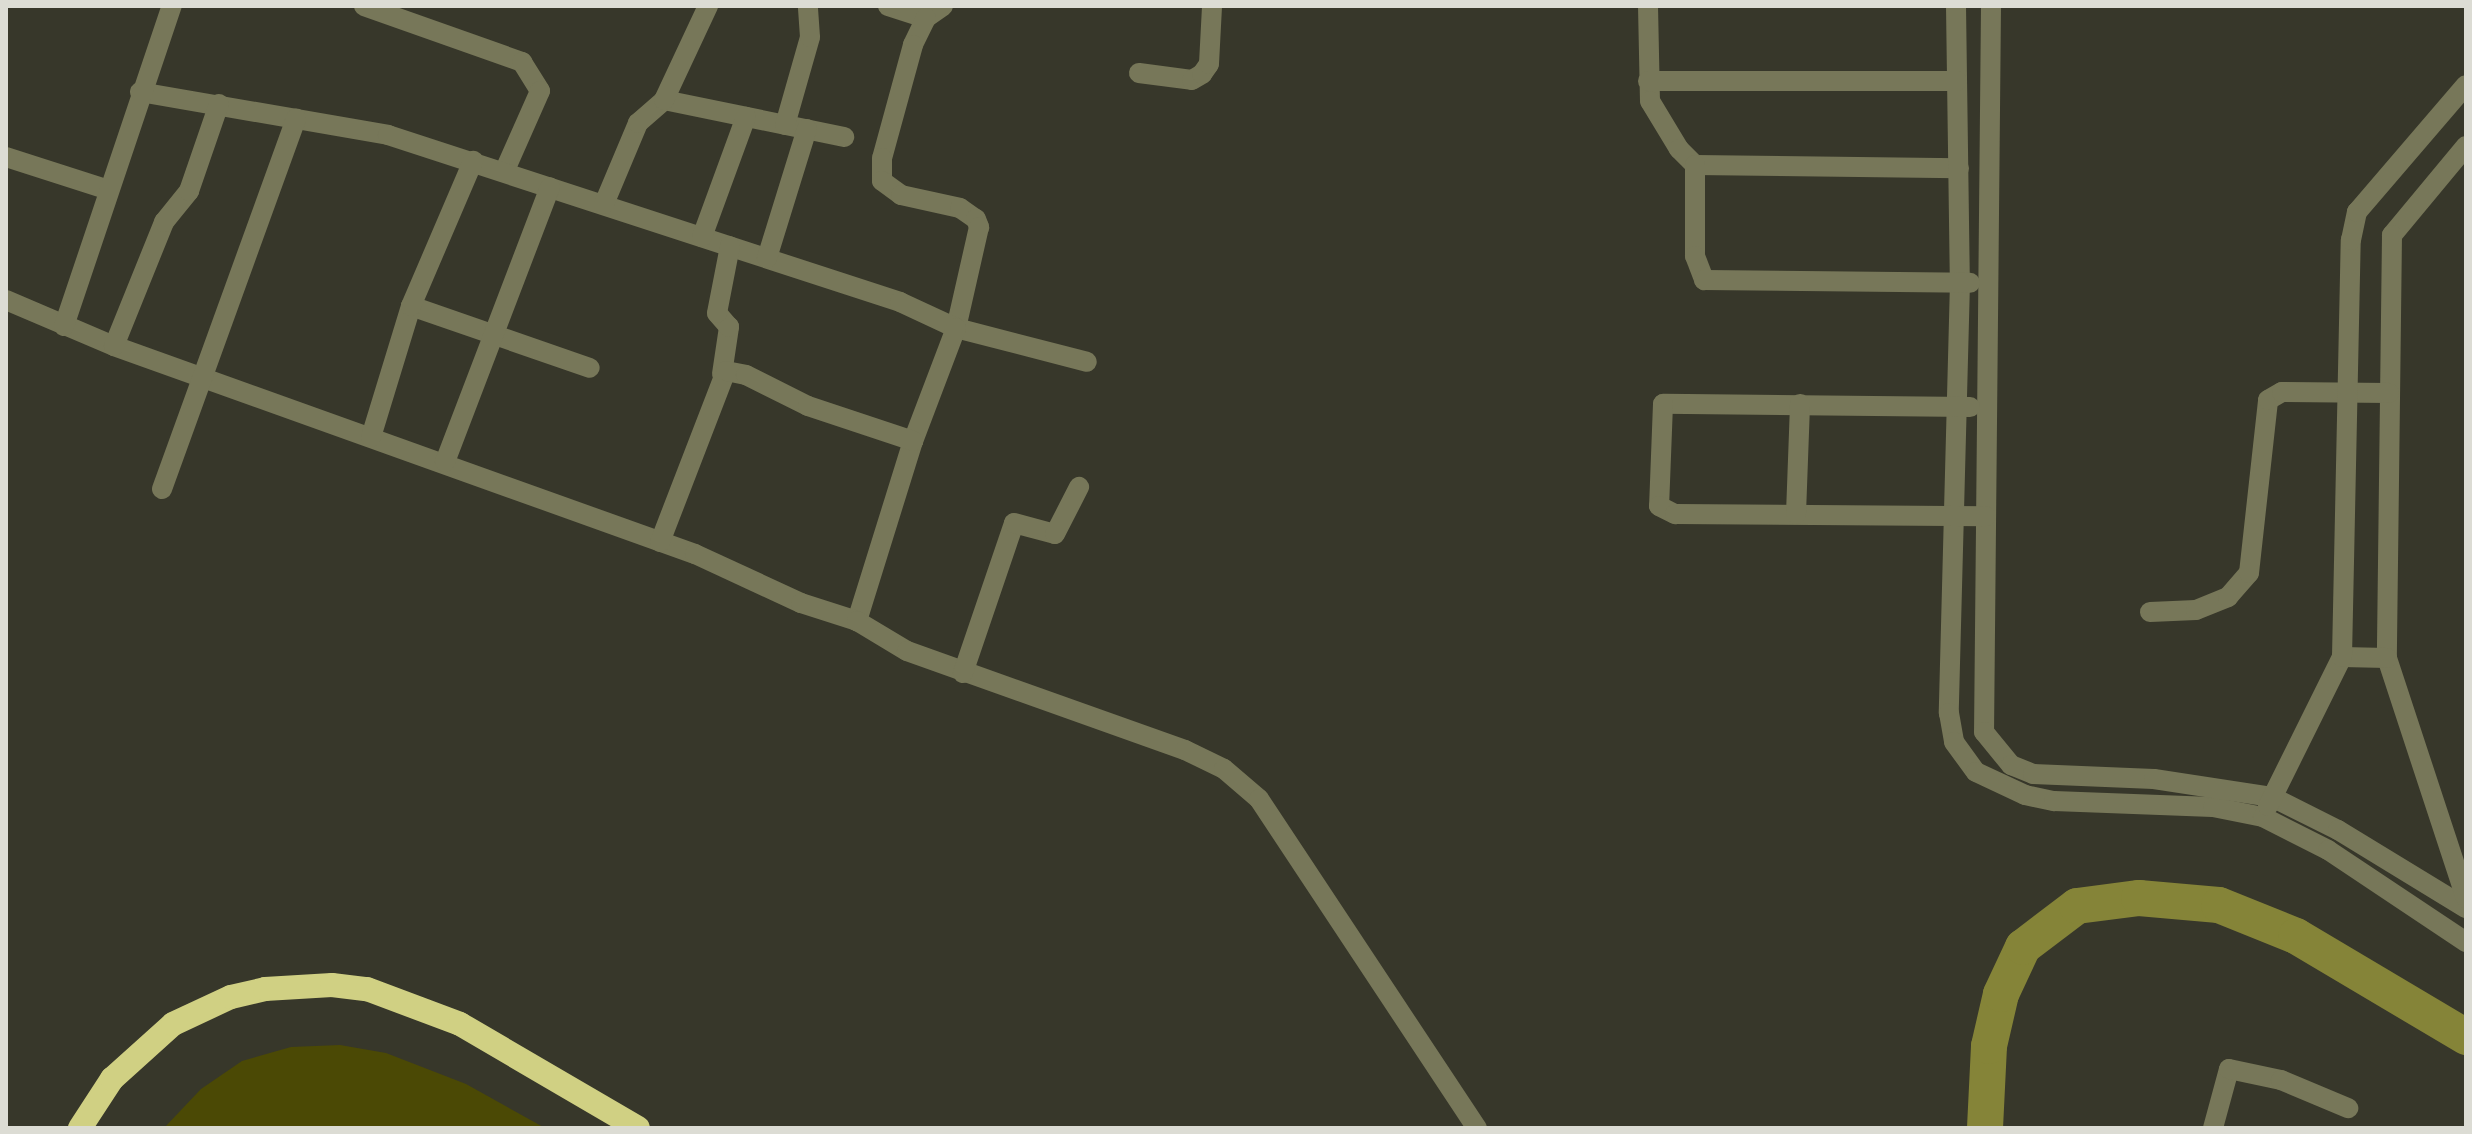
<!DOCTYPE html>
<html>
<head>
<meta charset="utf-8">
<style>
	body { margin:0 }
	#map { position:relative; width:2472px; height:1134px; overflow:hidden; background:#37372a; font-family:Ubuntu,sans-serif }
	div>[style] { position:absolute }
	.green>* { inset:0; background:#4b4905 }
	.river>* { height:36px; margin:-18px; padding:0 18px; transform-origin:18px; border-radius:18px; background:#858438 }
	.minor>* { height:20px; margin:-10px; padding:0 10px; transform-origin:10px; border-radius:10px; background:#777759 }
	.highway>* { height:24px; margin:-12px; padding:0 12px; transform-origin:12px; border-radius:12px; background:#d0d083 }
	span { translate:-50% -50%; white-space:nowrap; text-align:center; line-height:1.15; -webkit-text-stroke:6px #2d2d20; paint-order:stroke }
	.frame { position:absolute; inset:0; border:8px solid #dcdcd4; pointer-events:none }
</style>
</head>
<body>
<div id="map">
	<div class="green">
		<i style="clip-path:polygon(340px 1045px,386px 1053px,466px 1084px,545px 1128px,164px 1128px,201px 1089px,242px 1061px,291px 1047px)"></i>
	</div>
	<div class="river">
		<i style="left:1985px;top:1128px;width:82px;rotate:-87.2deg"></i>
		<i style="left:1989px;top:1046px;width:53px;rotate:-77deg"></i>
		<i style="left:2001px;top:994px;width:52px;rotate:-64.9deg"></i>
		<i style="left:2023px;top:947px;width:68px;rotate:-37.2deg"></i>
		<i style="left:2077px;top:906px;width:63px;rotate:-7.4deg"></i>
		<i style="left:2139px;top:898px;width:80px;rotate:5deg"></i>
		<i style="left:2219px;top:905px;width:83px;rotate:21.9deg"></i>
		<i style="left:2296px;top:936px;width:198px;rotate:30.7deg"></i>
	</div>
	<div class="minor">
		<i style="left:364px;top:6px;width:168px;rotate:19.5deg"></i>
		<i style="left:522px;top:62px;width:34px;rotate:58deg"></i>
		<i style="left:540px;top:91px;width:86px;rotate:113.9deg"></i>
		<i style="left:888px;top:6px;width:40px;rotate:18deg"></i>
		<i style="left:943px;top:6px;width:21px;rotate:145deg"></i>
		<i style="left:926px;top:18px;width:30px;rotate:116deg"></i>
		<i style="left:913px;top:45px;width:117px;rotate:105.3deg"></i>
		<i style="left:882px;top:158px;width:23px;rotate:90deg"></i>
		<i style="left:882px;top:181px;width:24px;rotate:36deg"></i>
		<i style="left:901px;top:195px;width:60px;rotate:12.4deg"></i>
		<i style="left:960px;top:208px;width:19px;rotate:35deg"></i>
		<i style="left:976px;top:219px;width:9px;rotate:69deg"></i>
		<i style="left:979px;top:227px;width:104px;rotate:102.8deg"></i>
		<i style="left:956px;top:328px;width:135px;rotate:14.5deg"></i>
		<i style="left:1648px;top:6px;width:95px;rotate:88.8deg"></i>
		<i style="left:1650px;top:101px;width:56px;rotate:58.9deg"></i>
		<i style="left:1679px;top:149px;width:23px;rotate:45deg"></i>
		<i style="left:1695px;top:165px;width:264px;rotate:0.7deg"></i>
		<i style="left:1956px;top:6px;width:276px;rotate:89.2deg"></i>
		<i style="left:1960px;top:282px;width:431px;rotate:91.5deg"></i>
		<i style="left:1949px;top:713px;width:29px;rotate:80deg"></i>
		<i style="left:1954px;top:742px;width:37px;rotate:54deg"></i>
		<i style="left:1976px;top:772px;width:54px;rotate:25.1deg"></i>
		<i style="left:2025px;top:795px;width:30px;rotate:12deg"></i>
		<i style="left:2054px;top:801px;width:159px;rotate:2.2deg"></i>
		<i style="left:2213px;top:807px;width:51px;rotate:11.3deg"></i>
		<i style="left:2263px;top:817px;width:73px;rotate:26.9deg"></i>
		<i style="left:2328px;top:850px;width:166px;rotate:33.7deg"></i>
		<i style="left:1991px;top:6px;width:726px;rotate:90.55deg"></i>
		<i style="left:1984px;top:732px;width:43px;rotate:50.7deg"></i>
		<i style="left:2011px;top:765px;width:24px;rotate:22deg"></i>
		<i style="left:2033px;top:774px;width:121px;rotate:2.4deg"></i>
		<i style="left:2154px;top:779px;width:119px;rotate:8.7deg"></i>
		<i style="left:2272px;top:797px;width:74px;rotate:26.6deg"></i>
		<i style="left:2338px;top:830px;width:150px;rotate:31.4deg"></i>
		<i style="left:1139px;top:73px;width:53px;rotate:7.5deg"></i>
		<i style="left:1192px;top:80px;width:12px;rotate:-31deg"></i>
		<i style="left:1202px;top:74px;width:12px;rotate:-55deg"></i>
		<i style="left:1209px;top:64px;width:58px;rotate:-87deg"></i>
		<i style="left:1648px;top:81px;width:309px"></i>
		<i style="left:140px;top:92px;width:252px;rotate:9.8deg"></i>
		<i style="left:388px;top:135px;width:539px;rotate:18.06deg"></i>
		<i style="left:900px;top:302px;width:62px;rotate:24.9deg"></i>
		<i style="left:956px;top:328px;width:121px;rotate:110.8deg"></i>
		<i style="left:913px;top:441px;width:189px;rotate:107.3deg"></i>
		<i style="left:664px;top:100px;width:184px;rotate:11.6deg"></i>
		<i style="left:785px;top:125px;width:91px;rotate:-74.1deg"></i>
		<i style="left:810px;top:37px;width:31px;rotate:-94deg"></i>
		<i style="left:2466px;top:146px;width:116px;rotate:129.7deg"></i>
		<i style="left:2392px;top:235px;width:423px;rotate:90.7deg"></i>
		<i style="left:2387px;top:658px;width:253px;rotate:71.8deg"></i>
		<i style="left:6px;top:157px;width:108px;rotate:17.8deg"></i>
		<i style="left:1695px;top:165px;width:91px;rotate:90deg"></i>
		<i style="left:1695px;top:256px;width:26px;rotate:69deg"></i>
		<i style="left:1704px;top:280px;width:266px;rotate:0.6deg"></i>
		<i style="left:604px;top:204px;width:88px;rotate:-67.2deg"></i>
		<i style="left:638px;top:123px;width:35px;rotate:-41deg"></i>
		<i style="left:664px;top:100px;width:104px;rotate:-64.9deg"></i>
		<i style="left:702px;top:237px;width:128px;rotate:-69.9deg"></i>
		<i style="left:767px;top:258px;width:135px;rotate:-72.8deg"></i>
		<i style="left:6px;top:300px;width:117px;rotate:23.1deg"></i>
		<i style="left:114px;top:346px;width:617px;rotate:19.7deg"></i>
		<i style="left:695px;top:554px;width:117px;rotate:24.8deg"></i>
		<i style="left:801px;top:603px;width:59px;rotate:17.8deg"></i>
		<i style="left:857px;top:621px;width:58px;rotate:31deg"></i>
		<i style="left:907px;top:651px;width:295px;rotate:19.6deg"></i>
		<i style="left:1185px;top:750px;width:43px;rotate:26deg"></i>
		<i style="left:1224px;top:769px;width:46px;rotate:40.6deg"></i>
		<i style="left:1259px;top:799px;width:395px;rotate:56.5deg"></i>
		<i style="left:411px;top:306px;width:189px;rotate:19.1deg"></i>
		<i style="left:64px;top:326px;width:338px;rotate:-71.4deg"></i>
		<i style="left:114px;top:346px;width:134px;rotate:-68deg"></i>
		<i style="left:164px;top:222px;width:40px;rotate:-51deg"></i>
		<i style="left:189px;top:191px;width:92px;rotate:-71deg"></i>
		<i style="left:722px;top:374px;width:48px;rotate:-81.5deg"></i>
		<i style="left:729px;top:327px;width:18px;rotate:-131deg"></i>
		<i style="left:717px;top:313px;width:68px;rotate:-79deg"></i>
		<i style="left:1970px;top:407px;width:307px;rotate:-179.4deg"></i>
		<i style="left:1663px;top:404px;width:102px;rotate:92.2deg"></i>
		<i style="left:1659px;top:506px;width:18px;rotate:27deg"></i>
		<i style="left:1675px;top:514px;width:311px;rotate:0.4deg"></i>
		<i style="left:371px;top:437px;width:137px;rotate:-73deg"></i>
		<i style="left:411px;top:306px;width:158px;rotate:-66.8deg"></i>
		<i style="left:445px;top:462px;width:294px;rotate:-69.1deg"></i>
		<i style="left:162px;top:489px;width:394px;rotate:-70.1deg"></i>
		<i style="left:1796px;top:514px;width:110px;rotate:-87.9deg"></i>
		<i style="left:660px;top:542px;width:183px;rotate:-68.9deg"></i>
		<i style="left:726px;top:371px;width:20px;rotate:11deg"></i>
		<i style="left:746px;top:375px;width:69px;rotate:26.6deg"></i>
		<i style="left:808px;top:406px;width:111px;rotate:18.4deg"></i>
		<i style="left:2150px;top:612px;width:46px;rotate:-2.5deg"></i>
		<i style="left:2196px;top:610px;width:35px;rotate:-22deg"></i>
		<i style="left:2228px;top:597px;width:32px;rotate:-49deg"></i>
		<i style="left:2249px;top:573px;width:174px;rotate:-83.7deg"></i>
		<i style="left:2268px;top:400px;width:16px;rotate:-30deg"></i>
		<i style="left:2282px;top:392px;width:107px;rotate:0.5deg"></i>
		<i style="left:2342px;top:657px;width:45px;rotate:1.3deg"></i>
		<i style="left:963px;top:673px;width:158px;rotate:-71.2deg"></i>
		<i style="left:1014px;top:523px;width:42px;rotate:15deg"></i>
		<i style="left:1055px;top:534px;width:53px;rotate:-62.9deg"></i>
		<i style="left:2268px;top:806px;width:166px;rotate:-63.6deg"></i>
		<i style="left:2342px;top:657px;width:417px;rotate:-88.8deg"></i>
		<i style="left:2351px;top:240px;width:29px;rotate:-78deg"></i>
		<i style="left:2357px;top:212px;width:167px;rotate:-49.4deg"></i>
		<i style="left:2213px;top:1128px;width:61px;rotate:-74.8deg"></i>
		<i style="left:2229px;top:1069px;width:53px;rotate:11.9deg"></i>
		<i style="left:2281px;top:1080px;width:73px;rotate:22.7deg"></i>
	</div>
	<div class="highway">
		<i style="left:80px;top:1128px;width:59px;rotate:-56.9deg"></i>
		<i style="left:112px;top:1079px;width:82px;rotate:-42deg"></i>
		<i style="left:173px;top:1024px;width:64px;rotate:-25deg"></i>
		<i style="left:231px;top:997px;width:35px;rotate:-13deg"></i>
		<i style="left:265px;top:989px;width:67px;rotate:-3.4deg"></i>
		<i style="left:332px;top:985px;width:35px;rotate:7deg"></i>
		<i style="left:367px;top:989px;width:99px;rotate:20.6deg"></i>
		<i style="left:460px;top:1024px;width:206px;rotate:30.3deg"></i>
	</div>
	<div class="frame"></div>
</div>
</body>
</html>
